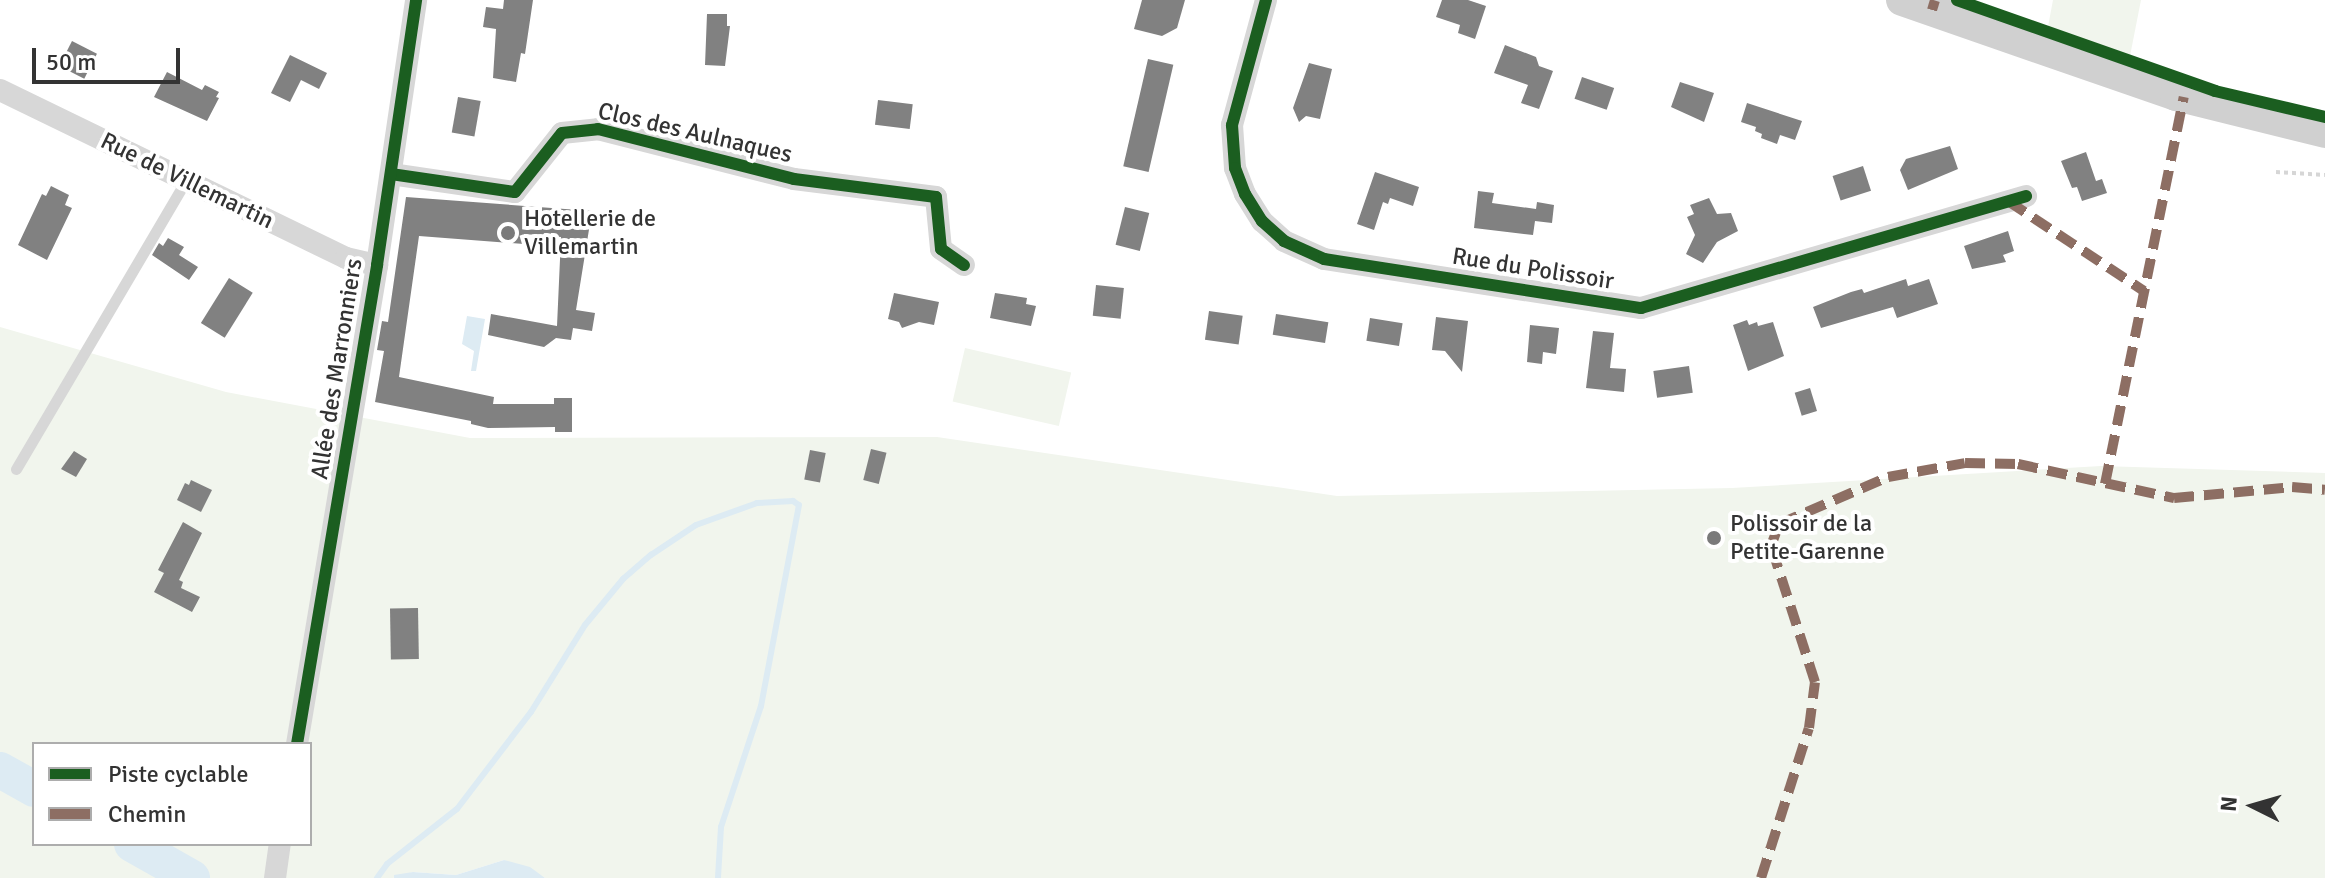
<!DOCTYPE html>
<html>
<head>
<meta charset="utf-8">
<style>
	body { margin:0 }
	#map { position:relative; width:2325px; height:878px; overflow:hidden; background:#fff; font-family:Signika,sans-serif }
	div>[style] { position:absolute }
	.green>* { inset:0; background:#f1f5ed; transform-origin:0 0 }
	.water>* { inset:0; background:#ddebf3 }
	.stream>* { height:6px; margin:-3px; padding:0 3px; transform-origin:3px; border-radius:3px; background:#ddebf3 }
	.river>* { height:36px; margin:-18px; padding:0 18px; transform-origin:18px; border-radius:18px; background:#ddebf3 }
	.building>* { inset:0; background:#818181; transform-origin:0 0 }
	.path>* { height:4px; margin-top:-2px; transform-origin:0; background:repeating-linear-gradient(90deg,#d6d6d6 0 4px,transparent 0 8px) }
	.lane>* { height:11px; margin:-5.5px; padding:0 5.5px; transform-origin:5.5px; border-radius:5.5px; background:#d7d7d7 }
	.street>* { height:22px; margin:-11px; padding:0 11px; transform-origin:11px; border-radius:11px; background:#d7d7d7 }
	.secondary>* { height:32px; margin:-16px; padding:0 16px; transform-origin:16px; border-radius:16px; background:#d0d0d0 }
	.quiet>* { height:10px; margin-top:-5px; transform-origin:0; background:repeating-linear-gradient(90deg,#8d6e63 0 20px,transparent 0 30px) }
	.cycleway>* { height:12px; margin:-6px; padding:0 6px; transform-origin:6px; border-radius:6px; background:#1b5e20 }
	.dots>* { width:22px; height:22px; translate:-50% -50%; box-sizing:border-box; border:4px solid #fff; border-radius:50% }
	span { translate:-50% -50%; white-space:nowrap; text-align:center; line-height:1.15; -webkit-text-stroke:8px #fff; paint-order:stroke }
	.street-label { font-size:24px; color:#333 }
	.poi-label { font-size:24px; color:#333 }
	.left { translate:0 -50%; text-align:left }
	.legend { position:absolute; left:32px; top:742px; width:280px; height:104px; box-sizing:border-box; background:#fff; border:2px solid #adadad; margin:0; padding:10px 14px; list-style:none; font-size:24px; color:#333 }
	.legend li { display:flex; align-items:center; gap:16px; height:40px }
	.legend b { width:40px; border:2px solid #adadad }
	.north { position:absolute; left:2213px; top:766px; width:80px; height:80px; -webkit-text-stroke:6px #fff; paint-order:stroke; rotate:275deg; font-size:22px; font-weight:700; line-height:32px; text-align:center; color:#333 }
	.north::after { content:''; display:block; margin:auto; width:28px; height:36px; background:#333; clip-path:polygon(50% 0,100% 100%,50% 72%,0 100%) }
	.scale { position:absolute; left:32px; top:48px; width:148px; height:36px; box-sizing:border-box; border:4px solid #333; border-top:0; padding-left:10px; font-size:24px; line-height:28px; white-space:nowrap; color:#333; -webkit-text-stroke:6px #fff; paint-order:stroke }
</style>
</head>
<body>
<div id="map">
	<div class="green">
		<i style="clip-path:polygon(2053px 0,2141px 0,2130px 56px,2047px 32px)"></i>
		<i style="clip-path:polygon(evenodd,0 327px,226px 392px,470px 438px,937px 437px,1337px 496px,1732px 488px,2101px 466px,2325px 473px,2325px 878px,545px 878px,504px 860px,456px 875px,413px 872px,393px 878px,0 878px,0 327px,34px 744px,310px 744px,310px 844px,34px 844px,34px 744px)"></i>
		<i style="left:965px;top:348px;width:109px;height:55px;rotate:13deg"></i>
	</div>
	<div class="water">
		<i style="clip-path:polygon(467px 316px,485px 319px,476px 371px,471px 371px,474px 351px,462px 344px)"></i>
		<i style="clip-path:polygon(504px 860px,530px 867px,545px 878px,394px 878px,394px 875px,413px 872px,456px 875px)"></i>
	</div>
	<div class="stream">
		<i style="left:377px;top:878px;width:17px;rotate:-54deg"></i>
		<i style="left:387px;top:864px;width:89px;rotate:-38.2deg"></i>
		<i style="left:457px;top:809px;width:122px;rotate:-52.7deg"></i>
		<i style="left:531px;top:712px;width:102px;rotate:-58.2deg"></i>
		<i style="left:585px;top:625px;width:60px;rotate:-50.4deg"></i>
		<i style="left:623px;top:579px;width:37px;rotate:-41deg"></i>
		<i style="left:651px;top:555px;width:54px;rotate:-33.7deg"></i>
		<i style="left:696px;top:525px;width:65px;rotate:-19.8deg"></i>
		<i style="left:757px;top:503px;width:36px;rotate:-3deg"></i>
		<i style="left:793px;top:501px;width:7px;rotate:34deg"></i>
		<i style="left:799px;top:505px;width:205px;rotate:100.7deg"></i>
		<i style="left:761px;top:706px;width:127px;rotate:108.3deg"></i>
		<i style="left:721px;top:827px;width:51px;rotate:93.4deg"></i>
	</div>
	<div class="river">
		<i style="left:0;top:770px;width:39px;rotate:29deg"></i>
		<i style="left:132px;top:844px;width:69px;rotate:29.5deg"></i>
	</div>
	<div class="building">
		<i style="clip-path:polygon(504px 0,533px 0,525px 54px,521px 53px,516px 82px,493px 78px,496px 29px,483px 27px,486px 7px,503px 9px)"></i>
		<i style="clip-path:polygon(1142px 0,1185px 0,1177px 28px,1162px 36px,1134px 29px)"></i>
		<i style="clip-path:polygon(1442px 0,1468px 0,1486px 6px,1475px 39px,1458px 33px,1460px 25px,1436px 17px)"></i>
		<i style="clip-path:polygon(707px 14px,727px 14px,727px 26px,730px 26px,725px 66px,705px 65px)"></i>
		<i style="left:72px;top:41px;width:28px;height:28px;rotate:27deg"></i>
		<i style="clip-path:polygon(1505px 45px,1536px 57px,1539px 66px,1553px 71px,1539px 109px,1521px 103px,1528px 85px,1494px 73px)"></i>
		<i style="clip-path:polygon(290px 55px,327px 73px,319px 89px,301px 80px,290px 102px,271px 93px)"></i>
		<i style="left:1148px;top:59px;width:26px;height:110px;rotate:13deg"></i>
		<i style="clip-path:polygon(1309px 63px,1332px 69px,1320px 119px,1306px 116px,1299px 122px,1293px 108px)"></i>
		<i style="clip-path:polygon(167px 72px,202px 90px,205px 85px,219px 92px,216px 97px,219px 98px,207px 121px,154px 97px)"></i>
		<i style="left:1582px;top:77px;width:34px;height:23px;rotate:19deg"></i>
		<i style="clip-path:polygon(1680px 82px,1714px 93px,1704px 122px,1671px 107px)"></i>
		<i style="left:458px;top:97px;width:23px;height:36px;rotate:10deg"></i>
		<i style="left:878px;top:100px;width:35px;height:25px;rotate:7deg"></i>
		<i style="clip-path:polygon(1747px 103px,1802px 121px,1795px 140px,1780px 135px,1777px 144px,1761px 138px,1762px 134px,1755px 131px,1756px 127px,1741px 122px)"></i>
		<i style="clip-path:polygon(1950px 146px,1958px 169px,1908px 190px,1900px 170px,1906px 159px)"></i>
		<i style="clip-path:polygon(2086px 152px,2096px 181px,2102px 179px,2107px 193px,2082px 201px,2077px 187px,2072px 188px,2061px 161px)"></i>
		<i style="left:1863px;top:166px;width:26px;height:32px;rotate:72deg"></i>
		<i style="clip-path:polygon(1375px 172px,1419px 187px,1413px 206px,1390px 198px,1388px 204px,1383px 202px,1374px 230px,1357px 224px)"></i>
		<i style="clip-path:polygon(51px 186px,69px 195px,65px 205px,72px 208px,47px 260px,18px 245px,42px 194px,46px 196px)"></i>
		<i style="clip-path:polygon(1478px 191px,1494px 193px,1492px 203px,1536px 209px,1537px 202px,1554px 205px,1552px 223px,1535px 221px,1533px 235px,1474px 228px)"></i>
		<i style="clip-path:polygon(406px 197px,592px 211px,576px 310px,595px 313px,592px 331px,573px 328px,571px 340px,556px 338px,544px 347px,488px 335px,491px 314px,557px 326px,561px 237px,524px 234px,524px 244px,419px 236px,399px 377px,494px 397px,493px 404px,554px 404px,554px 398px,572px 398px,572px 432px,555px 432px,555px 427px,488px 428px,471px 424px,471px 421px,375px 402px,384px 351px,377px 350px,382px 321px,388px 322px)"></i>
		<i style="clip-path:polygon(1709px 198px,1717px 214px,1731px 213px,1738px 231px,1717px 242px,1703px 263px,1686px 254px,1695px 235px,1687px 217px,1694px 214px,1690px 205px)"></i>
		<i style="left:1125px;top:207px;width:25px;height:39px;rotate:14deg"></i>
		<i style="clip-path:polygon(2008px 231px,2014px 251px,2003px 255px,2006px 262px,1972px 269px,1964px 246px)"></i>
		<i style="clip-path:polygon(168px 238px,184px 247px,179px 255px,198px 267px,189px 280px,152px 255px,159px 243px,163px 246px)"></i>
		<i style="left:229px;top:278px;width:28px;height:53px;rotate:32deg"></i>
		<i style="clip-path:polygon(1906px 279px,1908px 286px,1929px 279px,1938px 304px,1897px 318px,1893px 307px,1821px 328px,1813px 307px,1851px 292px,1862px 289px,1864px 293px)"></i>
		<i style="left:1096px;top:285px;width:28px;height:31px;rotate:6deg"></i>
		<i style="clip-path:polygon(894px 293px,939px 302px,934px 325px,919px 322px,902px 328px,899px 322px,888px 319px)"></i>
		<i style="clip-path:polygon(995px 293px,1027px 298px,1026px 304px,1036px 306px,1031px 326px,990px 318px)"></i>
		<i style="left:1209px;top:311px;width:34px;height:29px;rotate:8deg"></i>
		<i style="left:1276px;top:314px;width:53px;height:21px;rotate:9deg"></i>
		<i style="clip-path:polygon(1436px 317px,1468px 321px,1462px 372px,1445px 351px,1432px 350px)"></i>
		<i style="left:1370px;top:318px;width:33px;height:23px;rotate:9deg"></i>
		<i style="clip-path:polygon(1747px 320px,1749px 325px,1757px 322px,1758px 326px,1773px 322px,1784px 356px,1748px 371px,1733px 325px)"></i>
		<i style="clip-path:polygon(1530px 325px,1559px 328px,1556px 354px,1543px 352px,1542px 364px,1527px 362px)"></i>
		<i style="clip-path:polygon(1593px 331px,1614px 333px,1610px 368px,1626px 369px,1624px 392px,1586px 388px)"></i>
		<i style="left:1689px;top:366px;width:27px;height:36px;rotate:82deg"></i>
		<i style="left:1810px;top:388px;width:24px;height:16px;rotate:73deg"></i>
		<i style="left:871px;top:449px;width:16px;height:32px;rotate:14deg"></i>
		<i style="left:810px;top:450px;width:16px;height:30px;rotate:11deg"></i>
		<i style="clip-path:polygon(74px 451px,87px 459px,76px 477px,61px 469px)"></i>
		<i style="clip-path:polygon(191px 480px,212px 490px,201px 512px,177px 500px,185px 483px,189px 485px)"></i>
		<i style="clip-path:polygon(183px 522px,202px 533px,179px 580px,183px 582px,181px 588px,200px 597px,192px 612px,154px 592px,164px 573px,158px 570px)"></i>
		<i style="left:418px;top:608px;width:51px;height:28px;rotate:89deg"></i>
	</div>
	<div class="path">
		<i style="left:2276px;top:172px;width:49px;rotate:3.5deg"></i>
	</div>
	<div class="lane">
		<i style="left:16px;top:469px;width:333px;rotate:-59.5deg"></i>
	</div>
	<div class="street">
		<i style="left:1266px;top:0;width:130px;rotate:105.2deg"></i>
		<i style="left:1232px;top:125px;width:43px;rotate:86deg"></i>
		<i style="left:1235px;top:168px;width:28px;rotate:69deg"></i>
		<i style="left:1245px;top:194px;width:32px;rotate:58deg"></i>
		<i style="left:1262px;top:221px;width:30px;rotate:42deg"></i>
		<i style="left:1284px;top:241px;width:44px;rotate:24.2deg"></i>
		<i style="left:1324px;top:259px;width:321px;rotate:8.8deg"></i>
		<i style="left:1641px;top:308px;width:401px;rotate:-16.2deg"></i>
		<i style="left:0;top:90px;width:385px;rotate:25.9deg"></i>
		<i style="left:346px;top:258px;width:32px;rotate:13deg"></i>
		<i style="left:391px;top:174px;width:125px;rotate:8.3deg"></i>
		<i style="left:515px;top:192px;width:75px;rotate:-51.5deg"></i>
		<i style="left:562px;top:133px;width:36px;rotate:-6deg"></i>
		<i style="left:598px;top:129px;width:202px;rotate:14.3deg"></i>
		<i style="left:794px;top:179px;width:143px;rotate:7.2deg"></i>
		<i style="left:936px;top:197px;width:52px;rotate:84.5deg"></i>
		<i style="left:941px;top:249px;width:28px;rotate:35deg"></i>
		<i style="left:297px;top:744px;width:486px;rotate:-80.5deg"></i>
		<i style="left:377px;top:265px;width:268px;rotate:-81.6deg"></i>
		<i style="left:275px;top:878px;width:34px;rotate:-82deg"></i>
	</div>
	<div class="secondary">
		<i style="left:1902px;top:0;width:290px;rotate:19.1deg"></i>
		<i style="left:2176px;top:95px;width:154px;rotate:13.9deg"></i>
	</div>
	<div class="quiet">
		<i style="left:1932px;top:10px;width:10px;rotate:-73deg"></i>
		<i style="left:2008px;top:201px;width:163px;rotate:33.5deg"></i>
		<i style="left:2105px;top:484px;width:395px;rotate:-78.5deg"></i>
		<i style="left:1761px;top:878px;width:157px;rotate:-72.3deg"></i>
		<i style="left:1809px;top:728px;width:46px;rotate:-82.6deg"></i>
		<i style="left:1815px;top:682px;width:143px;rotate:-107.9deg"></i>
		<i style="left:1771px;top:546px;width:23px;rotate:-70deg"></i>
		<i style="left:1779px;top:524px;width:119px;rotate:-23.3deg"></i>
		<i style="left:1888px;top:477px;width:78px;rotate:-10.3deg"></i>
		<i style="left:1965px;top:463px;width:53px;rotate:1.1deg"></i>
		<i style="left:2018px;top:464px;width:160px;rotate:12.3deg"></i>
		<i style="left:2174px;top:498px;width:119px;rotate:-5.3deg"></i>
		<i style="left:2292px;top:487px;width:33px;rotate:5deg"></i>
	</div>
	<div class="cycleway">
		<i style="left:1266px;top:0;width:130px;rotate:105.2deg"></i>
		<i style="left:1232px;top:125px;width:43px;rotate:86deg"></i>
		<i style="left:1235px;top:168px;width:28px;rotate:69deg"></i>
		<i style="left:1245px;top:194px;width:32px;rotate:58deg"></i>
		<i style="left:1262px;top:221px;width:30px;rotate:42deg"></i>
		<i style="left:1284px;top:241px;width:44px;rotate:24.2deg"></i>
		<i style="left:1324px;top:259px;width:321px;rotate:8.8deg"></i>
		<i style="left:1641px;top:308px;width:401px;rotate:-16.2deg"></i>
		<i style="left:1957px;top:0;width:274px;rotate:19.4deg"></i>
		<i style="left:2215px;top:91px;width:113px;rotate:13.3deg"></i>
		<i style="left:391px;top:174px;width:125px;rotate:8.3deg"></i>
		<i style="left:515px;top:192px;width:75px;rotate:-51.5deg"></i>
		<i style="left:562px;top:133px;width:36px;rotate:-6deg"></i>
		<i style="left:598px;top:129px;width:202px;rotate:14.3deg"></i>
		<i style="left:794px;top:179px;width:143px;rotate:7.2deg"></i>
		<i style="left:936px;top:197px;width:52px;rotate:84.5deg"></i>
		<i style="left:941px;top:249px;width:28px;rotate:35deg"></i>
		<i style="left:297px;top:744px;width:486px;rotate:-80.5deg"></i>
		<i style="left:377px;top:265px;width:268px;rotate:-81.6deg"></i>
	</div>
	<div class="dots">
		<i style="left:508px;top:233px;background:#7a7a7a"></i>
		<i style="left:1714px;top:538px;background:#7a7a7a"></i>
	</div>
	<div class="street-label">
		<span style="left:695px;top:133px;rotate:13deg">Clos des Aulnaques</span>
		<span style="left:187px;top:181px;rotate:26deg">Rue de Villemartin</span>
		<span style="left:1533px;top:269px;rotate:9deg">Rue du Polissoir</span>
		<span style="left:337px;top:369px;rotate:-81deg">Allée des Marronniers</span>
	</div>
	<div class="poi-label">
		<span class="left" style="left:524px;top:233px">Hotellerie de<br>Villemartin</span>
		<span class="left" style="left:1730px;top:538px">Polissoir de la<br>Petite-Garenne</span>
	</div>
	<ul class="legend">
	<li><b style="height:10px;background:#1b5e20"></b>Piste cyclable</li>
	<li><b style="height:10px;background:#8d6e63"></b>Chemin</li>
	</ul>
	<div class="north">N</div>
	<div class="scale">50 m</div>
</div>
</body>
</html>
